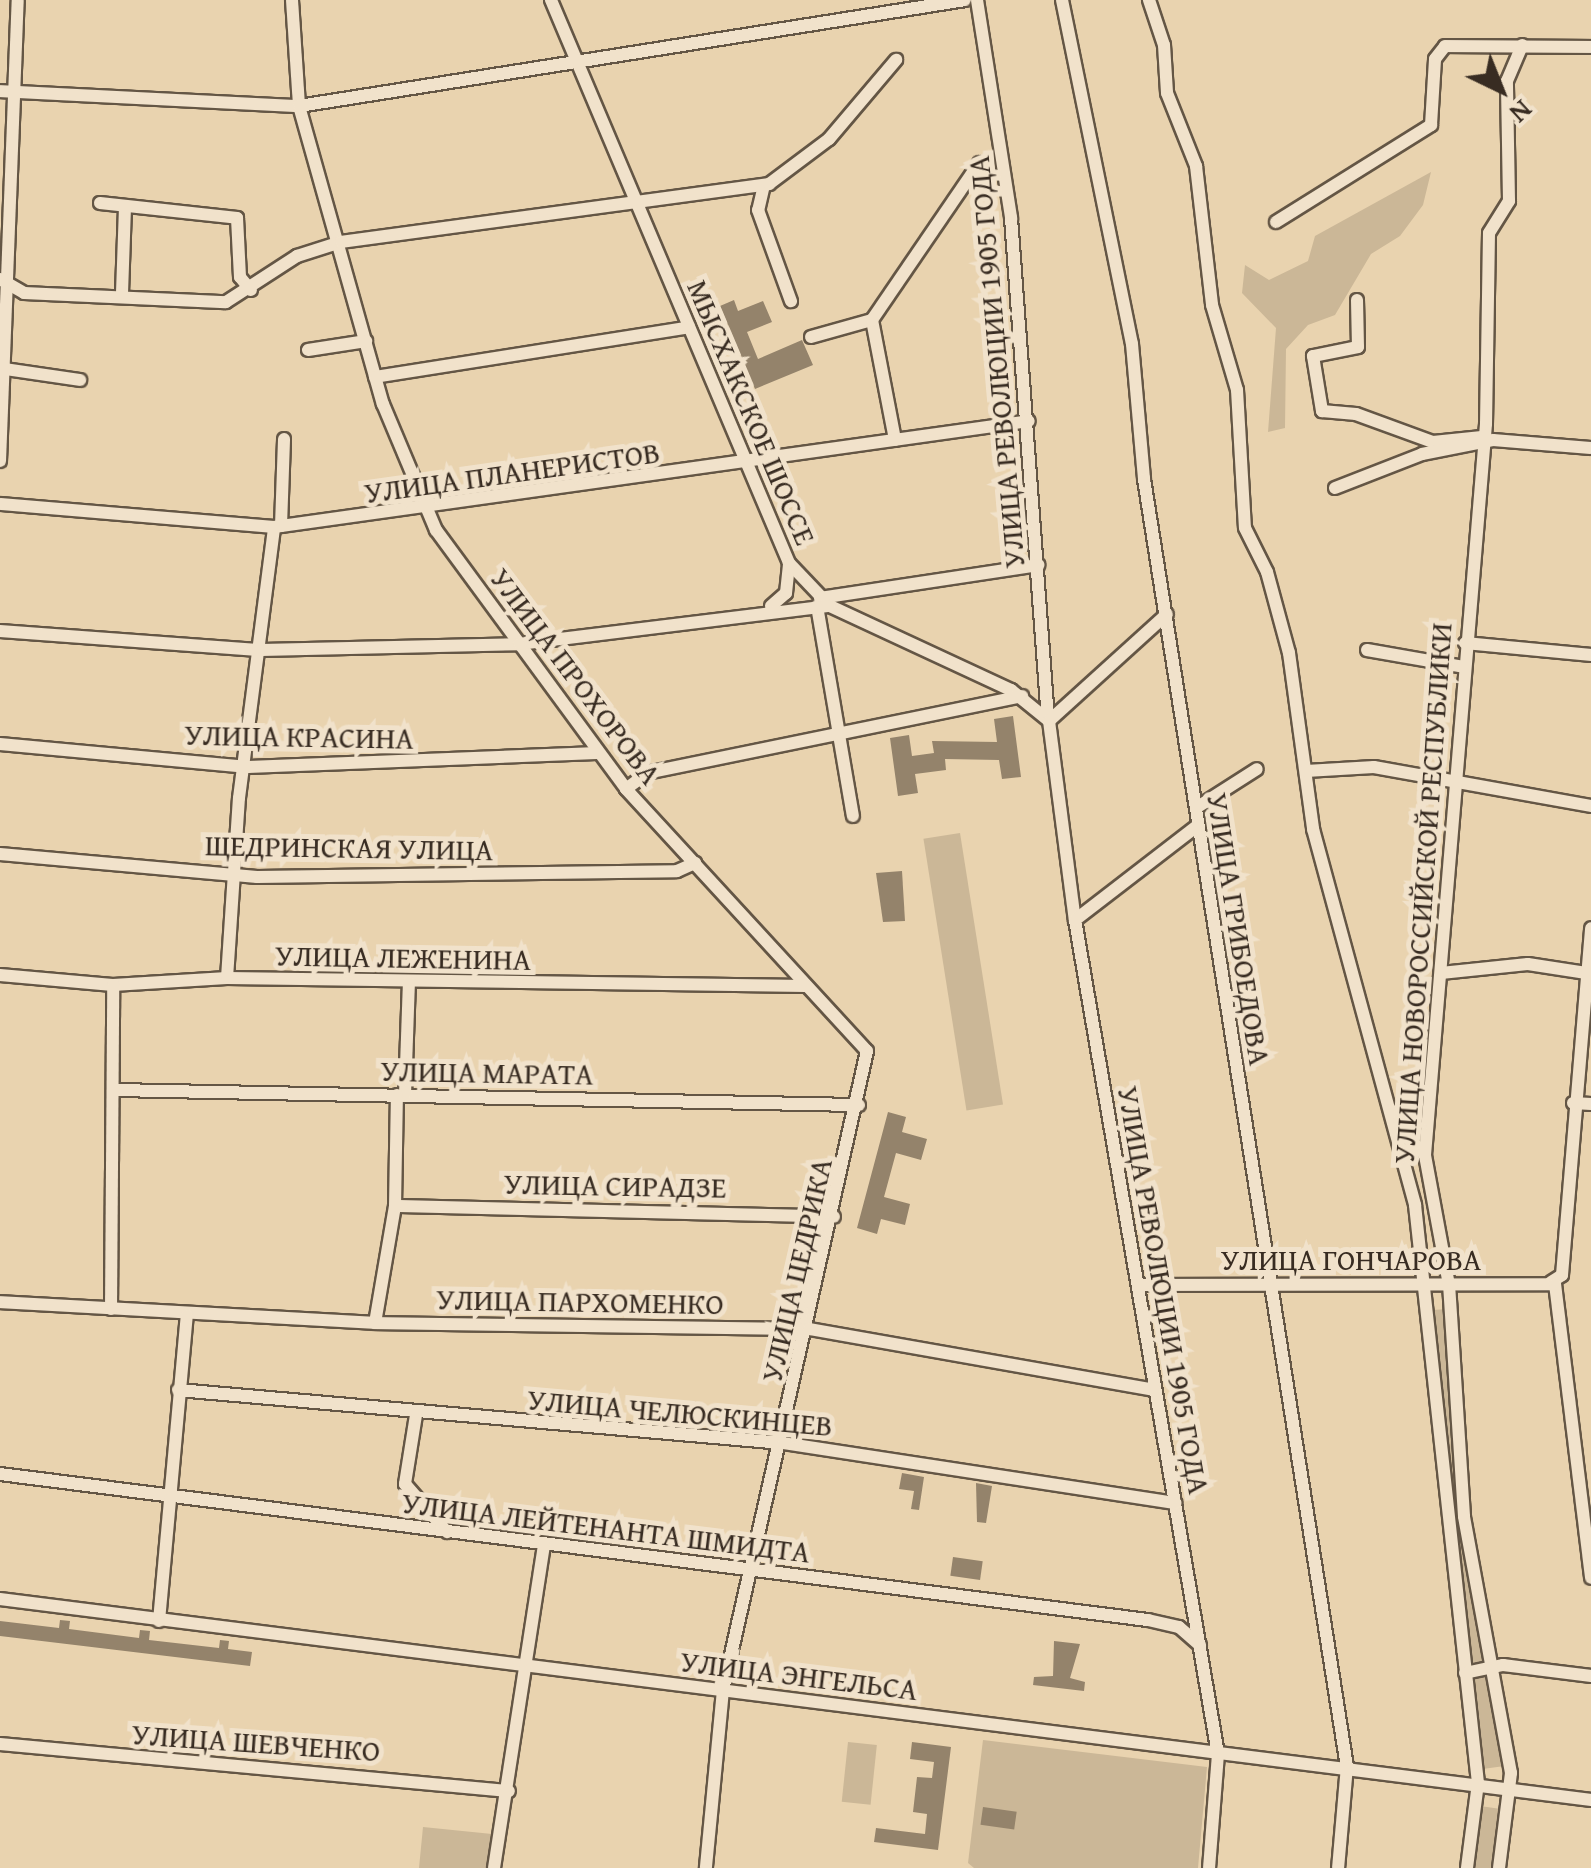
<!DOCTYPE html>
<html>
<head>
<meta charset="utf-8">
<style>
	body { margin:0 }
	#map { position:relative; width:1591px; height:1868px; overflow:hidden; background:#e9d3af; font-family:"Gentium Book Plus",serif }
	div>[style] { position:absolute }
	.green>* { inset:0; background:#cbb797; transform-origin:0 0 }
	.building>* { inset:0; background:#94836b; transform-origin:0 0 }
	.roads { filter:drop-shadow(2px 0 #645645) drop-shadow(-2px 0 #645645) drop-shadow(0 2px #645645) drop-shadow(0 -2px #645645) }
	.minor>* { height:12px; margin:-6px; padding:0 6px; transform-origin:6px; border-radius:6px; background:#f1e2cb }
	span { translate:-50% -50%; white-space:nowrap; text-align:center; line-height:1.15; -webkit-text-stroke:10px #f1e2cb; paint-order:stroke }
	.street-label { font-size:30px; color:#382c22 }
	.north { position:absolute; left:1451px; top:40px; width:100px; height:100px; -webkit-text-stroke:8px #f1e2cb; paint-order:stroke; rotate:137deg; font-size:28px; font-weight:700; line-height:40px; text-align:center; color:#382c22 }
	.north::after { content:''; display:block; margin:auto; width:35px; height:45px; background:#382c22; clip-path:polygon(50% 0,100% 100%,50% 72%,0 100%) }
</style>
</head>
<body>
<div id="map">
	<div class="green">
		<i style="clip-path:polygon(1431px 172px,1423px 205px,1400px 236px,1371px 254px,1335px 315px,1308px 325px,1286px 349px,1285px 428px,1268px 432px,1276px 328px,1242px 293px,1245px 265px,1269px 280px,1308px 261px,1315px 236px)"></i>
		<i style="left:960px;top:833px;width:275px;height:37px;rotate:81deg"></i>
		<i style="clip-path:polygon(1447px 1309px,1461px 1517px,1455px 1516px,1433px 1310px)"></i>
		<i style="clip-path:polygon(1462px 1526px,1489px 1661px,1469px 1665px,1455px 1527px)"></i>
		<i style="left:1491px;top:1670px;width:97px;height:22px;rotate:82deg"></i>
		<i style="clip-path:polygon(983px 1740px,1207px 1767px,1198px 1868px,974px 1868px,968px 1863px)"></i>
		<i style="left:848px;top:1742px;width:29px;height:60px;rotate:6deg"></i>
		<i style="left:1480px;top:1806px;width:21px;height:62px;rotate:8deg"></i>
		<i style="clip-path:polygon(423px 1827px,492px 1834px,488px 1868px,419px 1868px)"></i>
	</div>
	<div class="building">
		<i style="clip-path:polygon(734px 300px,738px 311px,763px 301px,772px 322px,747px 332px,758px 359px,802px 340px,813px 365px,755px 389px,720px 306px)"></i>
		<i style="clip-path:polygon(1013px 716px,1021px 777px,1002px 779px,999px 760px,945px 759px,946px 770px,915px 774px,918px 793px,898px 796px,890px 738px,909px 735px,912px 756px,934px 753px,932px 741px,997px 742px,994px 719px)"></i>
		<i style="clip-path:polygon(902px 871px,905px 921px,883px 922px,876px 873px)"></i>
		<i style="clip-path:polygon(888px 1112px,906px 1117px,902px 1132px,927px 1139px,921px 1160px,896px 1153px,884px 1197px,910px 1204px,905px 1225px,881px 1219px,877px 1234px,857px 1228px)"></i>
		<i style="clip-path:polygon(902px 1473px,924px 1477px,919px 1510px,911px 1509px,914px 1491px,899px 1489px)"></i>
		<i style="clip-path:polygon(976px 1483px,992px 1486px,986px 1523px,977px 1522px)"></i>
		<i style="left:953px;top:1557px;width:30px;height:19px;rotate:8deg"></i>
		<i style="clip-path:polygon(60px 1620px,70px 1621px,69px 1629px,139px 1638px,140px 1630px,150px 1631px,149px 1640px,219px 1648px,220px 1640px,229px 1641px,228px 1649px,252px 1652px,250px 1666px,0 1636px,0 1621px,59px 1628px)"></i>
		<i style="clip-path:polygon(1054px 1641px,1080px 1644px,1070px 1678px,1085px 1682px,1084px 1691px,1033px 1685px,1034px 1677px,1053px 1676px)"></i>
		<i style="clip-path:polygon(912px 1742px,951px 1747px,938px 1850px,874px 1842px,876px 1828px,925px 1834px,927px 1814px,913px 1812px,917px 1777px,932px 1778px,934px 1762px,910px 1759px)"></i>
		<i style="left:983px;top:1807px;width:34px;height:18px;rotate:8deg"></i>
	</div>
	<div class="roads">
		<div class="minor">
			<i style="left:292px;top:0;width:106px;rotate:86.2deg"></i>
			<i style="left:299px;top:106px;width:310px;rotate:74.3deg"></i>
			<i style="left:383px;top:404px;width:137px;rotate:67.2deg"></i>
			<i style="left:436px;top:530px;width:321px;rotate:53.7deg"></i>
			<i style="left:626px;top:789px;width:356px;rotate:47.4deg"></i>
			<i style="left:867px;top:1051px;width:655px;rotate:102.7deg"></i>
			<i style="left:723px;top:1690px;width:179px;rotate:95.5deg"></i>
			<i style="left:551px;top:0;width:611px;rotate:67.08deg"></i>
			<i style="left:789px;top:563px;width:59px;rotate:46.4deg"></i>
			<i style="left:830px;top:606px;width:200px;rotate:24.9deg"></i>
			<i style="left:1011px;top:690px;width:49px;rotate:39.2deg"></i>
			<i style="left:1049px;top:721px;width:201px;rotate:82.6deg"></i>
			<i style="left:1075px;top:920px;width:846px;rotate:80.27deg"></i>
			<i style="left:1218px;top:1754px;width:114px;rotate:94.5deg"></i>
			<i style="left:977px;top:0;width:221px;rotate:81.1deg"></i>
			<i style="left:1011px;top:218px;width:502px;rotate:85.78deg"></i>
			<i style="left:1062px;top:0;width:351px;rotate:78.5deg"></i>
			<i style="left:1132px;top:344px;width:136px;rotate:84.9deg"></i>
			<i style="left:1144px;top:479px;width:1303px;rotate:81.04deg"></i>
			<i style="left:1347px;top:1766px;width:102px;rotate:95deg"></i>
			<i style="left:1149px;top:0;width:47px;rotate:71.6deg"></i>
			<i style="left:1164px;top:45px;width:48px;rotate:86.4deg"></i>
			<i style="left:1167px;top:93px;width:79px;rotate:68.3deg"></i>
			<i style="left:1196px;top:166px;width:140px;rotate:83.4deg"></i>
			<i style="left:1212px;top:305px;width:89px;rotate:73.6deg"></i>
			<i style="left:1237px;top:390px;width:138px;rotate:86.7deg"></i>
			<i style="left:1245px;top:528px;width:49px;rotate:63.4deg"></i>
			<i style="left:1267px;top:572px;width:84px;rotate:74.8deg"></i>
			<i style="left:1289px;top:653px;width:178px;rotate:82.2deg"></i>
			<i style="left:1313px;top:829px;width:390px;rotate:74.8deg"></i>
			<i style="left:1415px;top:1205px;width:581px;rotate:83.78deg"></i>
			<i style="left:1478px;top:1783px;width:86px;rotate:97.4deg"></i>
			<i style="left:0;top:91px;width:299px;rotate:2.9deg"></i>
			<i style="left:299px;top:106px;width:674px;rotate:-9.04deg"></i>
			<i style="left:764px;top:185px;width:26px;rotate:103deg"></i>
			<i style="left:758px;top:210px;width:97px;rotate:70.1deg"></i>
			<i style="left:100px;top:203px;width:138px;rotate:6.2deg"></i>
			<i style="left:237px;top:218px;width:59px;rotate:87.1deg"></i>
			<i style="left:240px;top:277px;width:17px;rotate:50deg"></i>
			<i style="left:1276px;top:222px;width:183px;rotate:-32deg"></i>
			<i style="left:1431px;top:125px;width:66px;rotate:-86.5deg"></i>
			<i style="left:1435px;top:59px;width:16px;rotate:-52deg"></i>
			<i style="left:1445px;top:46px;width:146px;rotate:0.4deg"></i>
			<i style="left:0;top:279px;width:28px;rotate:30deg"></i>
			<i style="left:24px;top:293px;width:202px;rotate:2.6deg"></i>
			<i style="left:226px;top:302px;width:85px;rotate:-32.9deg"></i>
			<i style="left:297px;top:256px;width:46px;rotate:-17.7deg"></i>
			<i style="left:341px;top:242px;width:432px;rotate:-7.7deg"></i>
			<i style="left:769px;top:184px;width:75px;rotate:-36.9deg"></i>
			<i style="left:829px;top:139px;width:104px;rotate:-49.7deg"></i>
			<i style="left:122px;top:293px;width:86px;rotate:-88deg"></i>
			<i style="left:1357px;top:300px;width:47px;rotate:88.8deg"></i>
			<i style="left:1358px;top:347px;width:46px;rotate:168.7deg"></i>
			<i style="left:1313px;top:356px;width:56px;rotate:80.7deg"></i>
			<i style="left:1322px;top:411px;width:34px;rotate:5deg"></i>
			<i style="left:1356px;top:414px;width:82px;rotate:20deg"></i>
			<i style="left:1433px;top:442px;width:49px;rotate:-5.8deg"></i>
			<i style="left:872px;top:320px;width:122px;rotate:79.1deg"></i>
			<i style="left:811px;top:337px;width:63px;rotate:-15.6deg"></i>
			<i style="left:872px;top:320px;width:190px;rotate:-55.7deg"></i>
			<i style="left:308px;top:350px;width:59px;rotate:-8.8deg"></i>
			<i style="left:5px;top:369px;width:76px;rotate:8.3deg"></i>
			<i style="left:375px;top:377px;width:318px;rotate:-9deg"></i>
			<i style="left:0;top:461px;width:461px;rotate:-87.8deg"></i>
			<i style="left:1335px;top:488px;width:93px;rotate:-21.3deg"></i>
			<i style="left:1422px;top:454px;width:72px;rotate:-11.2deg"></i>
			<i style="left:1493px;top:440px;width:98px;rotate:4.7deg"></i>
			<i style="left:0;top:504px;width:275px;rotate:4.8deg"></i>
			<i style="left:274px;top:527px;width:762px;rotate:-7.99deg"></i>
			<i style="left:281px;top:526px;width:87px;rotate:-88deg"></i>
			<i style="left:820px;top:598px;width:221px;rotate:-8.6deg"></i>
			<i style="left:771px;top:606px;width:20px;rotate:-41deg"></i>
			<i style="left:786px;top:593px;width:29px;rotate:-84deg"></i>
			<i style="left:817px;top:606px;width:213px;rotate:80.3deg"></i>
			<i style="left:0;top:631px;width:262px;rotate:4.2deg"></i>
			<i style="left:261px;top:650px;width:258px;rotate:-1.3deg"></i>
			<i style="left:519px;top:644px;width:313px;rotate:-7deg"></i>
			<i style="left:1465px;top:643px;width:127px;rotate:5.4deg"></i>
			<i style="left:1367px;top:650px;width:98px;rotate:9.9deg"></i>
			<i style="left:1049px;top:721px;width:159px;rotate:-42.2deg"></i>
			<i style="left:0;top:744px;width:249px;rotate:5.3deg"></i>
			<i style="left:248px;top:767px;width:349px;rotate:-2.3deg"></i>
			<i style="left:1306px;top:771px;width:68px;rotate:-3.4deg"></i>
			<i style="left:1374px;top:767px;width:220px;rotate:10.2deg"></i>
			<i style="left:626px;top:789px;width:26px;rotate:-37deg"></i>
			<i style="left:647px;top:773px;width:383px;rotate:-11.6deg"></i>
			<i style="left:1196px;top:808px;width:72px;rotate:-32.6deg"></i>
			<i style="left:0;top:854px;width:258px;rotate:5.1deg"></i>
			<i style="left:257px;top:877px;width:420px;rotate:-0.8deg"></i>
			<i style="left:677px;top:871px;width:20px;rotate:-24deg"></i>
			<i style="left:1075px;top:920px;width:154px;rotate:-37.6deg"></i>
			<i style="left:1441px;top:973px;width:87px;rotate:-5.9deg"></i>
			<i style="left:1528px;top:964px;width:59px;rotate:8.8deg"></i>
			<i style="left:0;top:975px;width:113px;rotate:5.1deg"></i>
			<i style="left:113px;top:985px;width:114px;rotate:-3.5deg"></i>
			<i style="left:227px;top:978px;width:579px;rotate:0.79deg"></i>
			<i style="left:227px;top:978px;width:180px;rotate:-86.2deg"></i>
			<i style="left:239px;top:798px;width:273px;rotate:-82.6deg"></i>
			<i style="left:115px;top:1090px;width:744px;rotate:1.16deg"></i>
			<i style="left:405px;top:1095px;width:113px;rotate:-88deg"></i>
			<i style="left:1573px;top:1103px;width:18px;rotate:3deg"></i>
			<i style="left:1395px;top:1124px;width:43px;rotate:45.9deg"></i>
			<i style="left:395px;top:1206px;width:439px;rotate:1.4deg"></i>
			<i style="left:1551px;top:1282px;width:13px;rotate:-32deg"></i>
			<i style="left:1562px;top:1275px;width:348px;rotate:-85.2deg"></i>
			<i style="left:1138px;top:1285px;width:417px;rotate:-0.1deg"></i>
			<i style="left:1555px;top:1284px;width:296px;rotate:83deg"></i>
			<i style="left:0;top:1302px;width:376px;rotate:3.2deg"></i>
			<i style="left:375px;top:1323px;width:434px;rotate:0.8deg"></i>
			<i style="left:809px;top:1329px;width:351px;rotate:10deg"></i>
			<i style="left:111px;top:1309px;width:324px;rotate:-89.6deg"></i>
			<i style="left:375px;top:1323px;width:119px;rotate:-80.3deg"></i>
			<i style="left:395px;top:1206px;width:111px;rotate:-89deg"></i>
			<i style="left:178px;top:1390px;width:607px;rotate:5.01deg"></i>
			<i style="left:783px;top:1443px;width:397px;rotate:8.7deg"></i>
			<i style="left:416px;top:1415px;width:70px;rotate:99.1deg"></i>
			<i style="left:405px;top:1484px;width:64px;rotate:48.8deg"></i>
			<i style="left:0;top:1474px;width:1157px;rotate:7.25deg"></i>
			<i style="left:1148px;top:1620px;width:32px;rotate:13deg"></i>
			<i style="left:1179px;top:1627px;width:28px;rotate:41deg"></i>
			<i style="left:0;top:1599px;width:1604px;rotate:7.2deg"></i>
			<i style="left:159px;top:1621px;width:307px;rotate:-84.8deg"></i>
			<i style="left:1465px;top:1673px;width:39px;rotate:-12deg"></i>
			<i style="left:1503px;top:1665px;width:89px;rotate:7.1deg"></i>
			<i style="left:0;top:1744px;width:511px;rotate:5.28deg"></i>
			<i style="left:494px;top:1868px;width:327px;rotate:-81.2deg"></i>
			<i style="left:1499px;top:1868px;width:96px;rotate:-82.8deg"></i>
			<i style="left:1511px;top:1773px;width:261px;rotate:-100.4deg"></i>
			<i style="left:1464px;top:1516px;width:231px;rotate:-93.7deg"></i>
			<i style="left:1449px;top:1285px;width:132px;rotate:-100.5deg"></i>
			<i style="left:1425px;top:1155px;width:734px;rotate:-85.23deg"></i>
			<i style="left:1486px;top:424px;width:191px;rotate:-89.1deg"></i>
			<i style="left:1489px;top:233px;width:38px;rotate:-58deg"></i>
			<i style="left:1509px;top:201px;width:120px;rotate:-91deg"></i>
			<i style="left:1507px;top:81px;width:39px;rotate:-67deg"></i>
		</div>
	</div>
	<div class="street-label">
		<span style="left:996px;top:362px;rotate:-95deg">УЛИЦА РЕВОЛЮЦИИ 1905 ГОДА</span>
		<span style="left:752px;top:412px;rotate:67deg">МЫСХАКСКОЕ ШОССЕ</span>
		<span style="left:512px;top:472px;rotate:-8deg">УЛИЦА ПЛАНЕРИСТОВ</span>
		<span style="left:576px;top:676px;rotate:53deg">УЛИЦА ПРОХОРОВА</span>
		<span style="left:299px;top:736px;rotate:1deg">УЛИЦА КРАСИНА</span>
		<span style="left:349px;top:847px;rotate:1deg">ЩЕДРИНСКАЯ УЛИЦА</span>
		<span style="left:1422px;top:893px;rotate:-86deg">УЛИЦА НОВОРОССИЙСКОЙ РЕСПУБЛИКИ</span>
		<span style="left:1239px;top:929px;rotate:81deg">УЛИЦА ГРИБОЕДОВА</span>
		<span style="left:403px;top:957px;rotate:1deg">УЛИЦА ЛЕЖЕНИНА</span>
		<span style="left:487px;top:1072px;rotate:1deg">УЛИЦА МАРАТА</span>
		<span style="left:615px;top:1185px;rotate:1deg">УЛИЦА СИРАДЗЕ</span>
		<span style="left:1351px;top:1259px">УЛИЦА ГОНЧАРОВА</span>
		<span style="left:796px;top:1270px;rotate:-77deg">УЛИЦА ЦЕДРИКА</span>
		<span style="left:1164px;top:1290px;rotate:80deg">УЛИЦА РЕВОЛЮЦИИ 1905 ГОДА</span>
		<span style="left:580px;top:1301px;rotate:1deg">УЛИЦА ПАРХОМЕНКО</span>
		<span style="left:680px;top:1412px;rotate:5deg">УЛИЦА ЧЕЛЮСКИНЦЕВ</span>
		<span style="left:606px;top:1527px;rotate:7deg">УЛИЦА ЛЕЙТЕНАНТА ШМИДТА</span>
		<span style="left:799px;top:1675px;rotate:7deg">УЛИЦА ЭНГЕЛЬСА</span>
		<span style="left:256px;top:1742px;rotate:4deg">УЛИЦА ШЕВЧЕНКО</span>
	</div>
	<div class="north">N</div>
</div>
</body>
</html>
